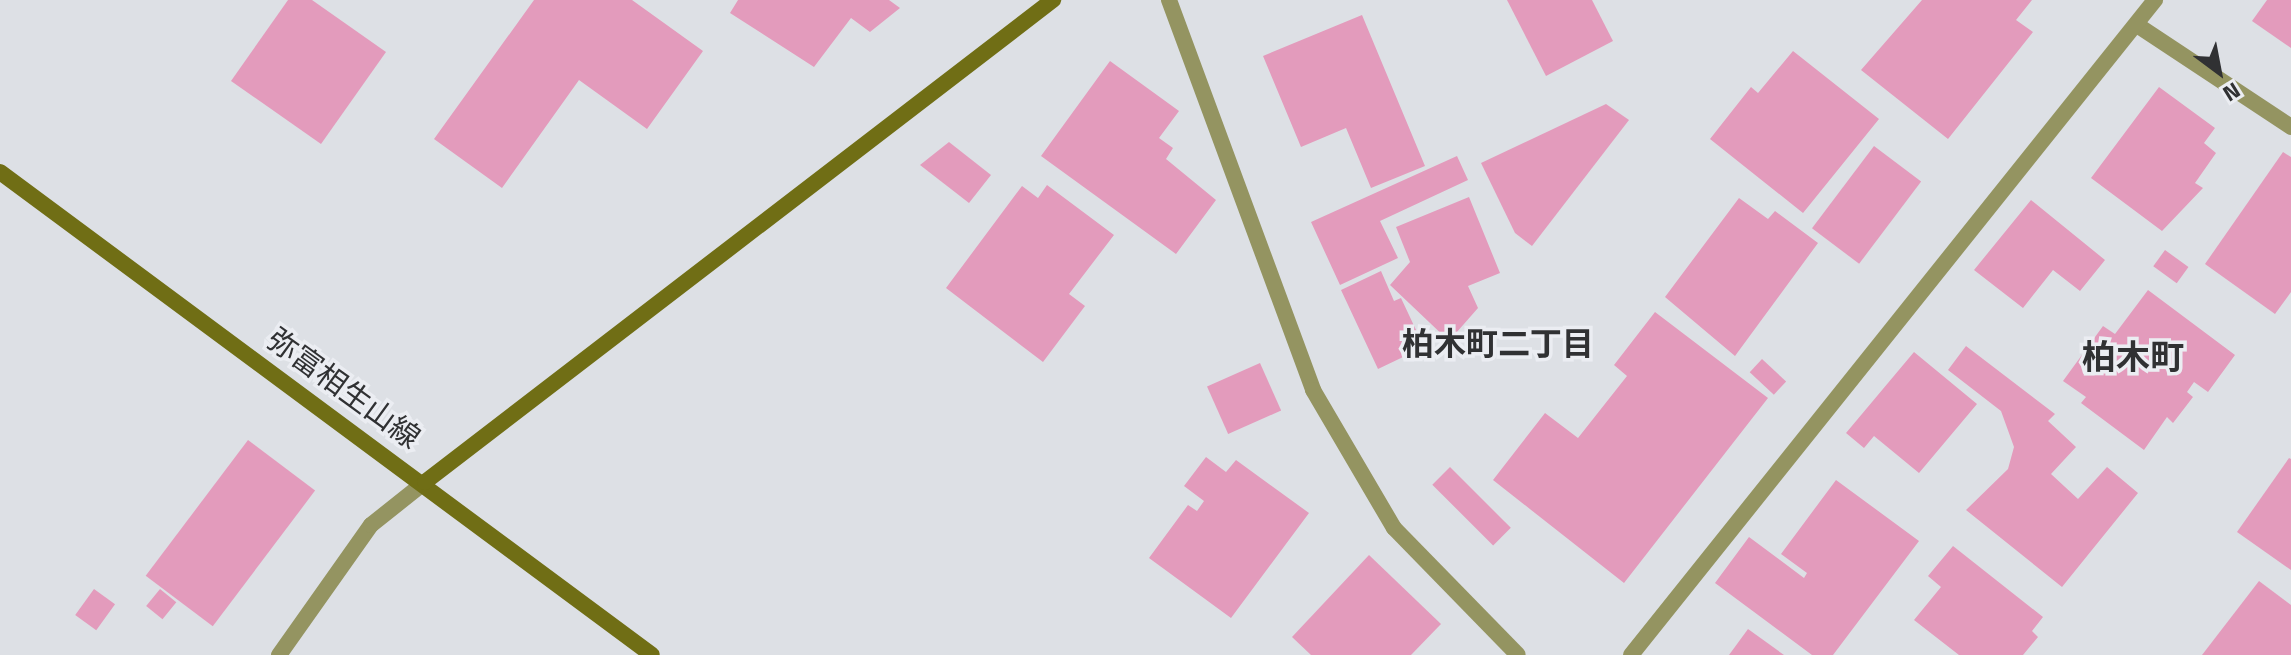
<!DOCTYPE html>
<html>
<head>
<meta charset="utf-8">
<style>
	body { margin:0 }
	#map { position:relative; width:2291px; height:655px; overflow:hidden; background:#dde0e5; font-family:"Titillium Web","Noto Sans JP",sans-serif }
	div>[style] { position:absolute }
	.building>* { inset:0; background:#e39bbc; transform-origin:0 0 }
	.street>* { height:16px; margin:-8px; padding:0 8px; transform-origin:8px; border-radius:8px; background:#949461 }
	.secondary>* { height:16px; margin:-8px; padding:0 8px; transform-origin:8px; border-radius:8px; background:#706e15 }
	span { translate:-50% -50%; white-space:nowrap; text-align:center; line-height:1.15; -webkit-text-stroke:7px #ebedf2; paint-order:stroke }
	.street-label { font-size:30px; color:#303133 }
	.neighbourhood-label { font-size:32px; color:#303133; font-weight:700 }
	.quarter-label { font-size:34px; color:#303133; font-weight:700 }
	.north { position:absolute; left:2179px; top:32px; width:80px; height:80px; -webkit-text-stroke:6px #ebedf2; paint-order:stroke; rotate:148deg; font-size:22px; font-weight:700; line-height:32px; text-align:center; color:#303133 }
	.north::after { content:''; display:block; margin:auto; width:28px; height:36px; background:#303133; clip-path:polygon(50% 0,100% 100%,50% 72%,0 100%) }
</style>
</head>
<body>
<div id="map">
	<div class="building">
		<i style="clip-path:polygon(288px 0,312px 0,386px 52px,321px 144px,231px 81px)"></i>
		<i style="clip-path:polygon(534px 0,632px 0,703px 51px,647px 129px,579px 80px,502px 188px,434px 139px)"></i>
		<i style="clip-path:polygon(738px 0,889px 0,900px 8px,870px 32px,851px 18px,814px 67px,730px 13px)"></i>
		<i style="clip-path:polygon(1507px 0,1592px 0,1613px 41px,1546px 76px)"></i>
		<i style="clip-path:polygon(1922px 0,2032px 0,2016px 20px,2033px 32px,1948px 139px,1861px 70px)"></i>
		<i style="clip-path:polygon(2267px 0,2291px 0,2291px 48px,2252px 21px)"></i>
		<i style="clip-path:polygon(1362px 15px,1425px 166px,1371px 188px,1346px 128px,1301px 147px,1263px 56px)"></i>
		<i style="clip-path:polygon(1793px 51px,1879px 119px,1803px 213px,1710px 139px,1751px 87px,1758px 93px)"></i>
		<i style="clip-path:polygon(1110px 61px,1179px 111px,1159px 138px,1173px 148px,1166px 159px,1216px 200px,1176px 254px,1041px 156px)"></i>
		<i style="clip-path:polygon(2159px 87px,2215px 128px,2204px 143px,2216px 153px,2195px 183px,2203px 188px,2162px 231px,2091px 178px)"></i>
		<i style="clip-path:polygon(1606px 104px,1629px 120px,1532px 246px,1515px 233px,1481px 163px)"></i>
		<i style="clip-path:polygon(949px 142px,991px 175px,969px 203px,920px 165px)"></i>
		<i style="left:1874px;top:146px;width:59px;height:103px;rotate:37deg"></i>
		<i style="clip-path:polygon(2283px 152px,2291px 157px,2291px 292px,2275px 314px,2205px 264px)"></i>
		<i style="clip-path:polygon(1457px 156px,1468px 180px,1380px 221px,1398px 258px,1340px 285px,1311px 222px)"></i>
		<i style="clip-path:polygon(1047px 185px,1114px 235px,1069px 294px,1085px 306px,1043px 362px,946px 288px,1022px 186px,1038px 198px)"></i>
		<i style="clip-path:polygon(1469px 197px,1500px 273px,1468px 286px,1478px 308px,1449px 341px,1390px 285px,1410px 262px,1396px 227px)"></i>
		<i style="clip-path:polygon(1739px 198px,1768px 219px,1775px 211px,1818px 243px,1735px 356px,1665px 297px)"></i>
		<i style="clip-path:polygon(2031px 200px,2105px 260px,2080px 291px,2053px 270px,2023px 308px,1974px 270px)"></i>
		<i style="left:2165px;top:250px;width:29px;height:20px;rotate:36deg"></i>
		<i style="clip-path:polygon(1381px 271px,1394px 301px,1401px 298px,1424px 347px,1378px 369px,1341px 290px)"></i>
		<i style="clip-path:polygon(2148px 290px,2235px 355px,2208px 392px,2194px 382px,2187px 392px,2193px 397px,2173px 423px,2167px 417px,2144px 450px,2081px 403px,2086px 397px,2063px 381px,2103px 326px,2115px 334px)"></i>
		<i style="clip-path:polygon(1655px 312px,1768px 398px,1624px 583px,1493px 480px,1545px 413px,1578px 438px,1627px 376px,1614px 365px)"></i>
		<i style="clip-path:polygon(1966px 346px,2055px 414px,2048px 421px,2076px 447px,2051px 474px,2078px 499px,2107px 467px,2138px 493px,2062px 587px,1966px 510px,2008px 469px,2014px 447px,2001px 411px,1948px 370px)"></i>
		<i style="clip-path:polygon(1914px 352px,1977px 404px,1919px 473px,1874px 436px,1864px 448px,1846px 433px)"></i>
		<i style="left:1762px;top:359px;width:33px;height:18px;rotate:43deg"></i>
		<i style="left:1260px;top:363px;width:52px;height:58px;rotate:66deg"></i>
		<i style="left:248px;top:440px;width:84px;height:170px;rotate:37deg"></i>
		<i style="clip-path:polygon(1206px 457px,1226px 472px,1236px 460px,1309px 513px,1231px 618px,1149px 558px,1188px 505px,1197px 511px,1204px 501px,1184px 486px)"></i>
		<i style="clip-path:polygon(2289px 458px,2291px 459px,2291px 570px,2237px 532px)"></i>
		<i style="left:1450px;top:467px;width:86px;height:25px;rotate:45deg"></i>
		<i style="clip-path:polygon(1836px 480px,1919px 541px,1833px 655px,1812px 655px,1715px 583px,1749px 537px,1804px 578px,1807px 573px,1781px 554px)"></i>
		<i style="clip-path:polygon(1953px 546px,2043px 617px,2032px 631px,2038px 637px,2023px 655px,1959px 655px,1914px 620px,1941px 587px,1928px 576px)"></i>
		<i style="clip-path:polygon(1369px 555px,1441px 624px,1411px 655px,1311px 655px,1292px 637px)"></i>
		<i style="clip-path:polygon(2259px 581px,2291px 605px,2291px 655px,2202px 655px)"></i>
		<i style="left:94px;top:589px;width:26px;height:32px;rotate:36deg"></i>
		<i style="left:160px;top:589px;width:21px;height:22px;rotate:39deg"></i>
		<i style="clip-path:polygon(1748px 629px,1784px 655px,1729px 655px)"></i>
	</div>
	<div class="street">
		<i style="left:1169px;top:0;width:416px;rotate:69.7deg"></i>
		<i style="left:1313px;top:390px;width:160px;rotate:59.6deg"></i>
		<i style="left:1394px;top:528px;width:177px;rotate:45.7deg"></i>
		<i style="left:2137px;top:25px;width:185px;rotate:33.5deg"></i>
		<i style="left:279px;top:655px;width:159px;rotate:-54.7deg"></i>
		<i style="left:371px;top:525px;width:69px;rotate:-38.5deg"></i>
		<i style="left:1631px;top:655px;width:839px;rotate:-51.34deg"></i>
	</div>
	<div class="secondary">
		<i style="left:0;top:172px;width:811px;rotate:36.53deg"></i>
		<i style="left:425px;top:482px;width:792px;rotate:-37.51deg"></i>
	</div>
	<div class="street-label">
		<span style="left:344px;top:388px;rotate:36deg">弥富相生山線</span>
	</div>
	<div class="neighbourhood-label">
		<span style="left:1498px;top:343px">柏木町二丁目</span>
	</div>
	<div class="quarter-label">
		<span style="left:2133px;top:357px">柏木町</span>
	</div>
	<div class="north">N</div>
</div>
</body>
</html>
